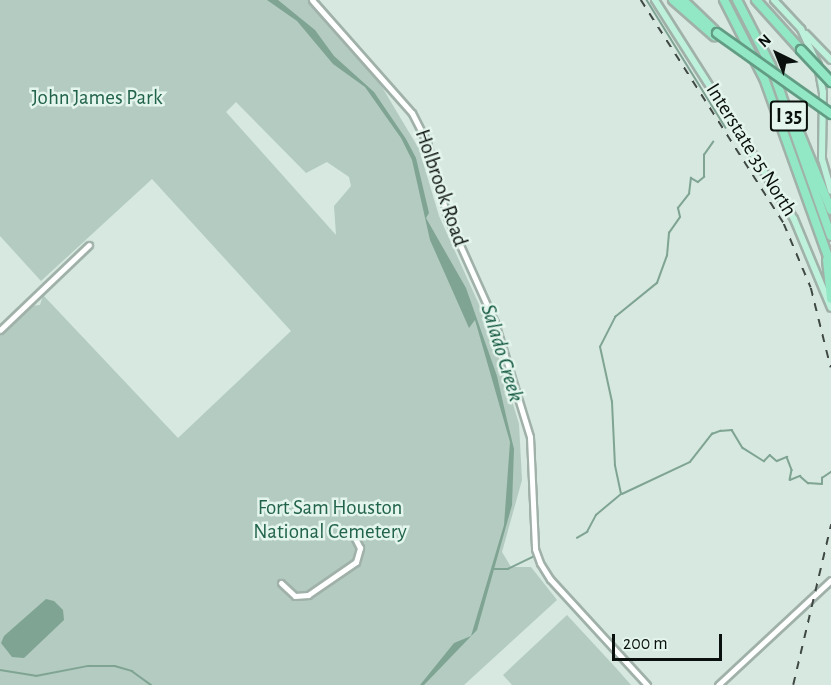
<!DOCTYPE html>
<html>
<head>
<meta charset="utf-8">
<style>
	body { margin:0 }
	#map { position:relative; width:831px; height:685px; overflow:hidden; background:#d6e8df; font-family:"Alegreya Sans",sans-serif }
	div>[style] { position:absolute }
	.green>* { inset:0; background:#b3cbc0 }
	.water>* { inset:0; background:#7fa493 }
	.stream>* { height:1.5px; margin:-0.75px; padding:0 0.75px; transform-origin:0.75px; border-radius:0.75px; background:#7fa493 }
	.roads { filter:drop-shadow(2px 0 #a0b1a9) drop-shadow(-2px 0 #a0b1a9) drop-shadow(0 2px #a0b1a9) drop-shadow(0 -2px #a0b1a9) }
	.minor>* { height:5px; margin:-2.5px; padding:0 2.5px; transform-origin:2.5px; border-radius:2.5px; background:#fff }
	.major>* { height:6px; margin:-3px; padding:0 3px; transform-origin:3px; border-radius:3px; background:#bef1dc }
	.highway>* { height:8px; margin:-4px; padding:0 4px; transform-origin:4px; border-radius:4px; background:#92e8c4 }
	.rail>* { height:1.5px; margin-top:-0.75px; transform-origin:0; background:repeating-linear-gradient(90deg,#3f4844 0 8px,transparent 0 16px) }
	.bridges { filter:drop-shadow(2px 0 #629c84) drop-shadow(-2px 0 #629c84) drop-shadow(0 2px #629c84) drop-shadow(0 -2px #629c84) }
	.highway-bridge>* { height:8px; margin:-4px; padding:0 4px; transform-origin:4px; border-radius:4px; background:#92e8c4 }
	span { translate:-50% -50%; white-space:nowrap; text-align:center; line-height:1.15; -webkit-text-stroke:5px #e3f5ec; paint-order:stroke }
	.shield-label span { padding:2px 4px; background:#e3f5ec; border:2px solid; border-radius:4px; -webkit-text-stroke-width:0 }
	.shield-label { font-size:20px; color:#0a100d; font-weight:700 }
	.park-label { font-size:21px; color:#22634b }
	.street-label { font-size:21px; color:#0a100d }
	.water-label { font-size:22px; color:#0f553e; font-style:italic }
	.north { position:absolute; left:747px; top:24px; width:60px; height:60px; -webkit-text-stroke:4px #e3f5ec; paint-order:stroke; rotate:317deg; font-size:16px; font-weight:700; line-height:24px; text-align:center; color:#0a100d }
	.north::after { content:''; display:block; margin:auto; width:21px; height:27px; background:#0a100d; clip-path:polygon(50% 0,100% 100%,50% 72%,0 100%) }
	.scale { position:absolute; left:612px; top:634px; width:110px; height:27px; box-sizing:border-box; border:3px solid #0a100d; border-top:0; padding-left:8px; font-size:18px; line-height:21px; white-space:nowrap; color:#0a100d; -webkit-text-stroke:4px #e3f5ec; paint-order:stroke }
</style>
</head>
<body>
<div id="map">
	<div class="green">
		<i style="clip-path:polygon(evenodd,0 0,311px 0,382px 87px,419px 149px,439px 216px,491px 331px,519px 424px,522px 480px,502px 552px,511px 567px,531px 567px,557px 600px,464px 685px,0 685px,0 334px,30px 306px,40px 305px,43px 295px,178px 438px,291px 331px,152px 179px,41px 281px,0 236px,0 0,236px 102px,306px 173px,327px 162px,349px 177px,351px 186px,334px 206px,336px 235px,226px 112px,236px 102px)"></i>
		<i style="clip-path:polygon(567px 615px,616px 668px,631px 685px,512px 685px,503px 675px)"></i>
	</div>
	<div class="water">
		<i style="clip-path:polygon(267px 0,278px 0,315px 30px,334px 56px,374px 92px,406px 139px,416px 158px,429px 213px,426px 218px,466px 288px,497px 376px,507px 420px,514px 449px,512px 505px,477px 630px,424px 685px,420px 685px,454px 643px,471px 636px,504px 525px,510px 442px,475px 320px,469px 328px,430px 240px,412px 160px,401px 138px,365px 87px,333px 64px,297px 21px)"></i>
		<i style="clip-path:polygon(46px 599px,54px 601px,63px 610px,64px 620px,24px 658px,12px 657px,1px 643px,4px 636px)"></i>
	</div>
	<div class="stream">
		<i style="left:647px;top:0;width:150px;rotate:58.3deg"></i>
		<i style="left:622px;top:494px;width:75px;rotate:-25.2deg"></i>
		<i style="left:690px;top:462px;width:36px;rotate:-52deg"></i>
		<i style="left:712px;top:434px;width:9px;rotate:-21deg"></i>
		<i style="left:720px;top:431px;width:12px;rotate:-5deg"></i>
		<i style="left:732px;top:430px;width:21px;rotate:59deg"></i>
		<i style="left:743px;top:448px;width:25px;rotate:32deg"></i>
		<i style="left:764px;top:461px;width:8px;rotate:-45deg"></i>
		<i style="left:770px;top:455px;width:9px;rotate:41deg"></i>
		<i style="left:777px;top:461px;width:11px;rotate:-22deg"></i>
		<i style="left:787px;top:457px;width:14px;rotate:69deg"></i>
		<i style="left:792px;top:470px;width:10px;rotate:101deg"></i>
		<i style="left:790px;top:480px;width:11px;rotate:-22deg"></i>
		<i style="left:800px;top:476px;width:11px;rotate:41deg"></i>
		<i style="left:808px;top:483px;width:14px;rotate:4deg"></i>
		<i style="left:822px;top:484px;width:6px;rotate:-90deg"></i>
		<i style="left:822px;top:478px;width:11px;rotate:-34deg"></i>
		<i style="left:577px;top:538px;width:12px;rotate:-31deg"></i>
		<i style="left:587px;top:532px;width:19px;rotate:-62deg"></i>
		<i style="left:596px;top:515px;width:33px;rotate:-40deg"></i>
		<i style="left:621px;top:494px;width:29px;rotate:-102deg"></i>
		<i style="left:615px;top:466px;width:64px;rotate:-92.7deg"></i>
		<i style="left:612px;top:402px;width:56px;rotate:-102.3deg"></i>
		<i style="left:600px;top:347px;width:34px;rotate:-63deg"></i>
		<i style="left:615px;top:317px;width:54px;rotate:-39deg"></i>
		<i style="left:657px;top:283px;width:29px;rotate:-70deg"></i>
		<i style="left:667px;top:256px;width:23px;rotate:-85deg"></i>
		<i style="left:669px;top:233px;width:19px;rotate:-55deg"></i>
		<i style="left:680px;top:217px;width:9px;rotate:-103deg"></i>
		<i style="left:678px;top:208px;width:18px;rotate:-52deg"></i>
		<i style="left:689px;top:194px;width:16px;rotate:-83deg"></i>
		<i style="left:691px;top:178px;width:8px;rotate:30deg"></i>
		<i style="left:698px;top:182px;width:8px;rotate:-40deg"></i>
		<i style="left:704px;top:177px;width:22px;rotate:-90deg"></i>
		<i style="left:704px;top:155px;width:16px;rotate:-55deg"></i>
		<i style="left:494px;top:569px;width:14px"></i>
		<i style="left:508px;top:569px;width:30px;rotate:-26deg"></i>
		<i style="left:0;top:670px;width:36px;rotate:9deg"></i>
		<i style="left:36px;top:676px;width:53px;rotate:-10.9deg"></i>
		<i style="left:88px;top:666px;width:27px"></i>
		<i style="left:115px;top:666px;width:18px;rotate:16deg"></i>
		<i style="left:132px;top:671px;width:24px;rotate:36deg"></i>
	</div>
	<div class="roads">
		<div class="minor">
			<i style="left:312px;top:0;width:151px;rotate:48.5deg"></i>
			<i style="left:412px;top:113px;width:34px;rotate:63deg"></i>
			<i style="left:427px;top:143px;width:76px;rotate:74.7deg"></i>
			<i style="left:447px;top:216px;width:117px;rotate:65.8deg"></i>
			<i style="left:495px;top:323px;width:119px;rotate:72.9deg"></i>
			<i style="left:530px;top:437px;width:112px;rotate:87.4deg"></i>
			<i style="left:535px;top:549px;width:15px;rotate:70deg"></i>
			<i style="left:540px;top:563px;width:19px;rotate:58deg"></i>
			<i style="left:550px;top:579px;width:144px;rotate:47.5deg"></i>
			<i style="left:0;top:330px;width:123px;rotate:-43.7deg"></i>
			<i style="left:281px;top:583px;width:19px;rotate:43deg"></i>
			<i style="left:295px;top:596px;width:13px;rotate:-4deg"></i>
			<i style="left:308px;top:595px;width:58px;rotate:-34.5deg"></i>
			<i style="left:356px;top:562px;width:15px;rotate:-74deg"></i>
			<i style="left:360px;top:548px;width:13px;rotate:-117deg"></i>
			<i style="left:718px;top:685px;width:154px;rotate:-42.9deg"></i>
		</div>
		<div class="major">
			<i style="left:655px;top:0;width:259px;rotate:57.6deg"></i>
			<i style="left:794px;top:219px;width:96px;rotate:67.4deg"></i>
			<i style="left:774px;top:0;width:40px;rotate:47deg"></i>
			<i style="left:801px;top:29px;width:40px;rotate:65deg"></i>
			<i style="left:818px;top:65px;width:27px;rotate:80deg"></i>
			<i style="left:823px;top:92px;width:67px;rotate:90.9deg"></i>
			<i style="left:822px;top:159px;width:33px;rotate:74deg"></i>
			<i style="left:806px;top:34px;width:36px;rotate:46deg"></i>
		</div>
		<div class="highway">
			<i style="left:673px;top:0;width:55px;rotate:41.3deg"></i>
			<i style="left:683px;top:0;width:43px;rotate:44.1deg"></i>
			<i style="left:724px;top:0;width:88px;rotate:62.9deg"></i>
			<i style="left:764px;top:78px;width:199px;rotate:70.3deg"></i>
			<i style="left:737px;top:0;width:74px;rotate:62.7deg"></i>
			<i style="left:771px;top:66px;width:180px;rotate:70.6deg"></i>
			<i style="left:756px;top:0;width:67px;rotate:48deg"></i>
			<i style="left:800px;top:134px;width:82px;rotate:67.8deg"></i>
			<i style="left:827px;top:260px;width:39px;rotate:84deg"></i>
		</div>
	</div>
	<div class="rail">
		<i style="left:641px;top:0;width:266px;rotate:57.4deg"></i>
		<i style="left:784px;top:224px;width:69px;rotate:67.1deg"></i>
		<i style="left:811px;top:288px;width:82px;rotate:76deg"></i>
		<i style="left:793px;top:685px;width:165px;rotate:-76.7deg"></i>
	</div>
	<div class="bridges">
		<div class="highway-bridge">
			<i style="left:717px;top:33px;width:140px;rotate:35.4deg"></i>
			<i style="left:801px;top:50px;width:44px;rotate:46.8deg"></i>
		</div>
	</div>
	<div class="shield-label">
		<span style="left:789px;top:116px">I 35</span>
	</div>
	<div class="park-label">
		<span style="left:97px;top:98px">John James Park</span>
		<span style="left:330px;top:520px">Fort Sam Houston<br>National Cemetery</span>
	</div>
	<div class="street-label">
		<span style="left:751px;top:150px;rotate:58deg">Interstate 35 North</span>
		<span style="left:441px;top:188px;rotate:71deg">Holbrook Road</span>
	</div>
	<div class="water-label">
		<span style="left:502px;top:353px;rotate:73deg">Salado Creek</span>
	</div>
	<div class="north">N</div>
	<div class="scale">200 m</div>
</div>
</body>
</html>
